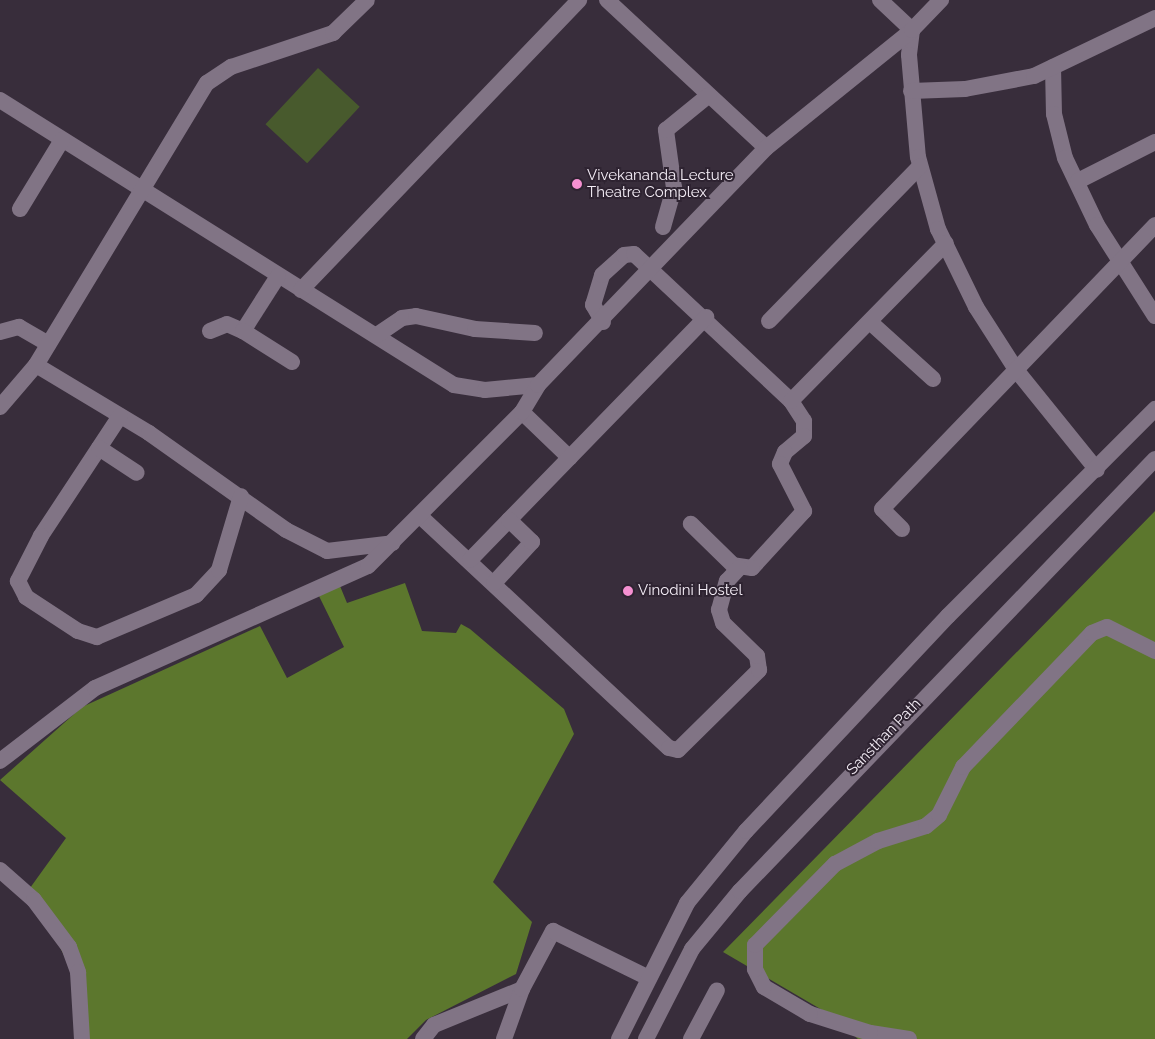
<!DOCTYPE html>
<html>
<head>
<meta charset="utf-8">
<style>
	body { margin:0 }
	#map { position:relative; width:1155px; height:1039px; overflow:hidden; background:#382d3b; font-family:Raleway,sans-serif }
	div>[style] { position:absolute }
	.green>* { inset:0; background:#485a2d; transform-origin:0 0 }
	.forest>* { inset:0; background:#5c772d }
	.minor>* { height:16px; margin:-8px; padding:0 8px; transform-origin:8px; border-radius:8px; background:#817485 }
	.dots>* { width:14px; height:14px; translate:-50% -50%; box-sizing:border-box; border:2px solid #2e2331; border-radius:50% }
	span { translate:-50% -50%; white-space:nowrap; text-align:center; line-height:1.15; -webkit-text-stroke:4px #2e2331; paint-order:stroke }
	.poi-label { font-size:15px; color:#f5eef7 }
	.left { translate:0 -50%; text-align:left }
	.street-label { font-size:15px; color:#f5eef7 }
</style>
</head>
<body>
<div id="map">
	<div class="green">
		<i style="left:318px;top:68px;width:57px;height:77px;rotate:43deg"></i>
	</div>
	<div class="forest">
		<i style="clip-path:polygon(1155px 511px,1155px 1039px,858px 1039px,829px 1014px,723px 952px)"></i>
		<i style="clip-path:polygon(405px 583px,422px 631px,456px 633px,461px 624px,470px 629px,564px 709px,574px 734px,493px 882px,532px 922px,516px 974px,426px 1020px,407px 1039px,79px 1039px,79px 985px,30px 888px,66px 838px,0 780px,82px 707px,260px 626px,287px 678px,344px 647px,318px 594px,340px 586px,347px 603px)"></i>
	</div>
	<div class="minor">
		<i style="left:607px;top:0;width:217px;rotate:42.9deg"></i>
		<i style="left:880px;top:0;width:44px;rotate:43.2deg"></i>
		<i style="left:912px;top:30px;width:25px;rotate:97deg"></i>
		<i style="left:909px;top:55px;width:102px;rotate:85deg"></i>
		<i style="left:918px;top:157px;width:75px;rotate:74.5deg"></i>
		<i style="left:938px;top:229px;width:87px;rotate:64deg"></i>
		<i style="left:976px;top:307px;width:76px;rotate:57.4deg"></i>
		<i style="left:1017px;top:371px;width:127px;rotate:51.1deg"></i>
		<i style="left:1053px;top:67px;width:47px;rotate:88.8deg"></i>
		<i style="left:1054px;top:114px;width:45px;rotate:76deg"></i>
		<i style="left:1065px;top:158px;width:74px;rotate:64.5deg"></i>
		<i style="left:1097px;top:225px;width:108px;rotate:57.5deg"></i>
		<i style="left:911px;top:91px;width:54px;rotate:-2.1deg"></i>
		<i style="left:965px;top:89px;width:70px;rotate:-10.7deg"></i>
		<i style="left:1034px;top:76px;width:134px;rotate:-25.6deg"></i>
		<i style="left:0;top:100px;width:536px;rotate:32.12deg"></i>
		<i style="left:454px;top:385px;width:31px;rotate:9deg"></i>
		<i style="left:485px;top:390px;width:53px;rotate:-5.4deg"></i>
		<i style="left:1078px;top:181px;width:86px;rotate:-26.9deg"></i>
		<i style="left:20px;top:209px;width:81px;rotate:-58.7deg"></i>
		<i style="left:663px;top:227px;width:41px;rotate:-74.2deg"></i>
		<i style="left:674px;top:188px;width:59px;rotate:-97.9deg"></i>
		<i style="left:666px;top:130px;width:55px;rotate:-39.1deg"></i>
		<i style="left:301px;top:290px;width:402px;rotate:-46.2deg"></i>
		<i style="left:769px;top:321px;width:216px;rotate:-45.7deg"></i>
		<i style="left:603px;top:322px;width:20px;rotate:-120deg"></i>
		<i style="left:593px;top:305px;width:31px;rotate:-73deg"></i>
		<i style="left:602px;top:275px;width:30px;rotate:-42deg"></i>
		<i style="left:624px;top:255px;width:10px;rotate:-6deg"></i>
		<i style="left:634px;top:254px;width:215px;rotate:43.1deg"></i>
		<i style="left:791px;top:401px;width:24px;rotate:57deg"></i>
		<i style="left:804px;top:421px;width:15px;rotate:90deg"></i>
		<i style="left:804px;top:436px;width:25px;rotate:140deg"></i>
		<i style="left:785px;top:452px;width:13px;rotate:113deg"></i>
		<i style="left:780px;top:464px;width:53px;rotate:62.9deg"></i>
		<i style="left:804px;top:511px;width:77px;rotate:132.4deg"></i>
		<i style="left:752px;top:568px;width:19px;rotate:-171deg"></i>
		<i style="left:733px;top:565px;width:59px;rotate:-135.7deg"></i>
		<i style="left:870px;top:322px;width:85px;rotate:42.1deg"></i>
		<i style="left:210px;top:331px;width:18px;rotate:-22deg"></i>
		<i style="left:227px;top:324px;width:17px;rotate:24deg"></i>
		<i style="left:243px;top:331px;width:65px;rotate:-57.5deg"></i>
		<i style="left:243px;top:331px;width:58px;rotate:32.3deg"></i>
		<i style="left:0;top:332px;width:20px;rotate:-15deg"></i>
		<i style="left:19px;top:327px;width:34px;rotate:30deg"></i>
		<i style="left:377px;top:335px;width:30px;rotate:-34deg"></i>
		<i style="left:402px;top:318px;width:14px;rotate:-8deg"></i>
		<i style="left:416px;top:316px;width:60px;rotate:12.4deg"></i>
		<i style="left:475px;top:329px;width:60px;rotate:3.8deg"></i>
		<i style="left:36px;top:365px;width:132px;rotate:31deg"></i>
		<i style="left:149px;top:433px;width:168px;rotate:35.3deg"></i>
		<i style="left:286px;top:530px;width:46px;rotate:27.1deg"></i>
		<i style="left:327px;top:551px;width:66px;rotate:-6.9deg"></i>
		<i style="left:791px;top:401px;width:221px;rotate:-45.5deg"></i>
		<i style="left:0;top:407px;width:55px;rotate:-49.4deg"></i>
		<i style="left:36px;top:365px;width:330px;rotate:-58.8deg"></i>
		<i style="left:207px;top:83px;width:29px;rotate:-34deg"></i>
		<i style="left:231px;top:67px;width:108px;rotate:-18.4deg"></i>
		<i style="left:333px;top:33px;width:47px;rotate:-44.1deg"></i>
		<i style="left:522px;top:412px;width:66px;rotate:43.8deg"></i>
		<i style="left:120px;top:416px;width:144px;rotate:123.4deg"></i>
		<i style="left:41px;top:536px;width:51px;rotate:117.1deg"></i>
		<i style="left:18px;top:581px;width:18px;rotate:63deg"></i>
		<i style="left:26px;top:597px;width:62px;rotate:33.2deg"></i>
		<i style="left:78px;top:631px;width:20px;rotate:18deg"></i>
		<i style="left:97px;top:637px;width:108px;rotate:-23deg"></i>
		<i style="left:196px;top:595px;width:34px;rotate:-47deg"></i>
		<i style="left:219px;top:570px;width:77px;rotate:-73.4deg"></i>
		<i style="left:99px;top:448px;width:45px;rotate:33.3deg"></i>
		<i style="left:420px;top:516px;width:340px;rotate:43deg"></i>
		<i style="left:669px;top:748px;width:9px;rotate:13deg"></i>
		<i style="left:678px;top:750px;width:114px;rotate:-44.6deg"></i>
		<i style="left:759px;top:670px;width:14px;rotate:-98deg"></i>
		<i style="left:757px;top:656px;width:47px;rotate:-135.9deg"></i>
		<i style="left:723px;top:623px;width:14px;rotate:-107deg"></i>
		<i style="left:719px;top:610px;width:30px;rotate:-75deg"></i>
		<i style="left:727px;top:581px;width:18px;rotate:-47deg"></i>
		<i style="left:902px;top:529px;width:28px;rotate:-135deg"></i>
		<i style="left:882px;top:509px;width:394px;rotate:-46.1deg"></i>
		<i style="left:470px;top:560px;width:339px;rotate:-45.8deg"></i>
		<i style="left:494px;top:583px;width:56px;rotate:-47.2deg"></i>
		<i style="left:532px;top:542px;width:32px;rotate:-136deg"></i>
		<i style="left:0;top:761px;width:120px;rotate:-37.5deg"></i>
		<i style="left:95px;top:688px;width:299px;rotate:-24.1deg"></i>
		<i style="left:368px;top:566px;width:218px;rotate:-45deg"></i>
		<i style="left:522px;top:412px;width:31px;rotate:-59deg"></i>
		<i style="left:538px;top:385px;width:329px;rotate:-46.1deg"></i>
		<i style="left:766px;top:148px;width:188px;rotate:-38.9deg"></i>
		<i style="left:912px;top:30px;width:42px;rotate:-46deg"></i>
		<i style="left:0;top:870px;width:45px;rotate:41.4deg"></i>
		<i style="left:34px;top:900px;width:59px;rotate:53.3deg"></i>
		<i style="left:69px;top:947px;width:27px;rotate:70deg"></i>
		<i style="left:78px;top:972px;width:67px;rotate:86.6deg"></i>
		<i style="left:423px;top:1039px;width:18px;rotate:-52deg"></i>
		<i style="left:434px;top:1025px;width:95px;rotate:-22.2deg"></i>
		<i style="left:504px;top:1039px;width:53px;rotate:-70.2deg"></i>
		<i style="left:522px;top:989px;width:66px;rotate:-61.9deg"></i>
		<i style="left:553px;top:931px;width:105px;rotate:26.1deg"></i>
		<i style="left:619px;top:1039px;width:152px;rotate:-63.4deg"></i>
		<i style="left:687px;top:903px;width:93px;rotate:-50.7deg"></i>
		<i style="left:746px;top:831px;width:295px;rotate:-46.8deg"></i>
		<i style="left:948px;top:616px;width:293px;rotate:-45deg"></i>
		<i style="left:646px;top:1039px;width:101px;rotate:-62.9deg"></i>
		<i style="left:692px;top:949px;width:75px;rotate:-50.4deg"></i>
		<i style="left:740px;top:891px;width:599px;rotate:-46.15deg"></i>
		<i style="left:691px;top:1039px;width:55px;rotate:-62deg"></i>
		<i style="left:909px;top:1039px;width:39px;rotate:-171deg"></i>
		<i style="left:870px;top:1033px;width:63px;rotate:-162.4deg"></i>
		<i style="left:810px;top:1014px;width:53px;rotate:-149.6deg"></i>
		<i style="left:764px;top:987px;width:20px;rotate:-117deg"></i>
		<i style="left:755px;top:969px;width:24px;rotate:-90deg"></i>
		<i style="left:755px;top:945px;width:114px;rotate:-45.4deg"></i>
		<i style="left:835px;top:864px;width:49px;rotate:-28.1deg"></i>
		<i style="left:878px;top:841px;width:50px;rotate:-17.4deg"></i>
		<i style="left:926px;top:826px;width:17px;rotate:-40deg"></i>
		<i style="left:939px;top:815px;width:54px;rotate:-63.4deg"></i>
		<i style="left:963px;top:767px;width:186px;rotate:-46.1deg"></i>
		<i style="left:1092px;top:633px;width:16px;rotate:-22deg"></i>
		<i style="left:1107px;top:627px;width:54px;rotate:26.6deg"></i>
	</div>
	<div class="dots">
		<i style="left:577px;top:184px;background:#f590d1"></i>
		<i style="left:628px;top:591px;background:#f590d1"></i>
	</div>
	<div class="poi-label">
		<span class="left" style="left:587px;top:184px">Vivekananda Lecture<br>Theatre Complex</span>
		<span class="left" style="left:638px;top:591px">Vinodini Hostel</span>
	</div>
	<div class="street-label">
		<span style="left:884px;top:737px;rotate:-46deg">Sansthan Path</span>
	</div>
</div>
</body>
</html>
